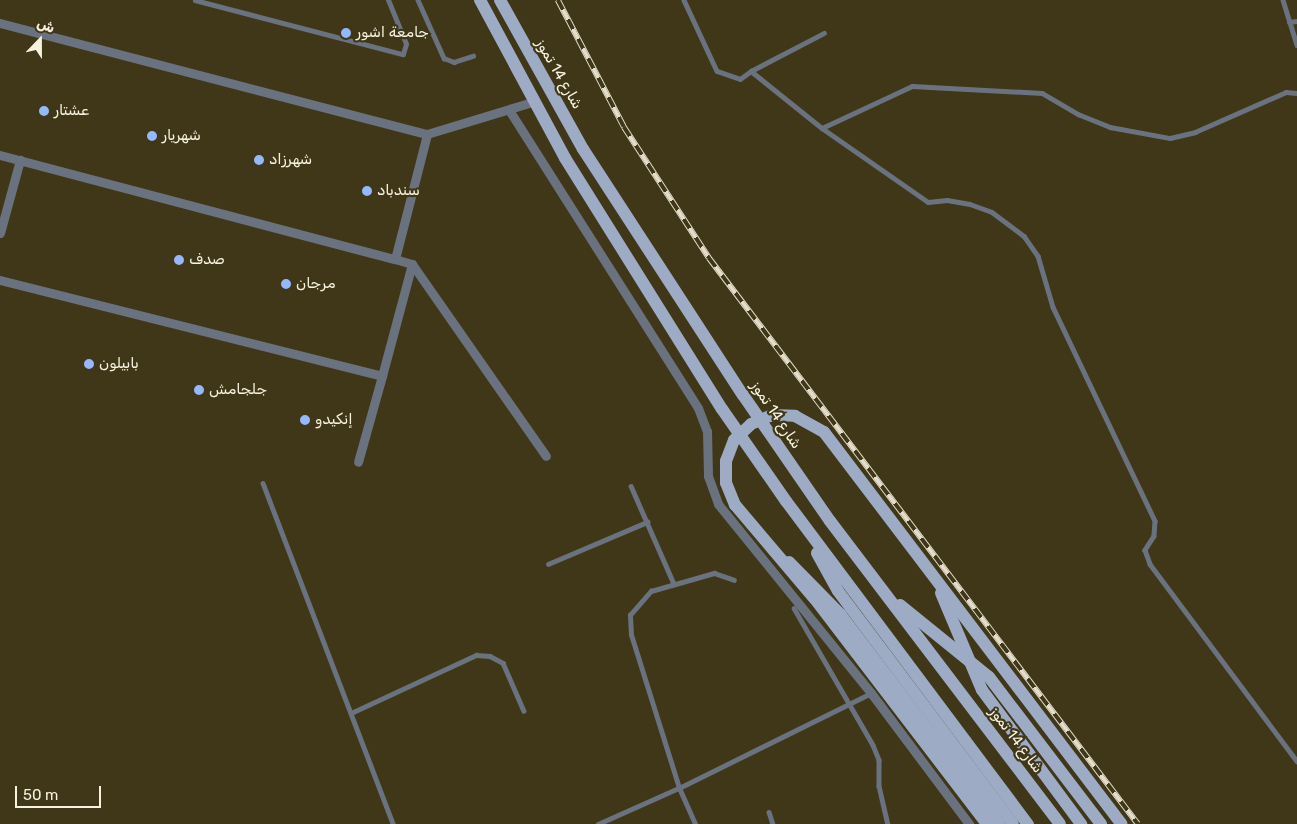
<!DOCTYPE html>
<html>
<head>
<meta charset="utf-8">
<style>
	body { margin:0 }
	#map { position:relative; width:1297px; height:824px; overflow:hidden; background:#3f3718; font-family:Rubik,"Noto Sans Arabic",sans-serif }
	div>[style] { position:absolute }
	.lane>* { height:4.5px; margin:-2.25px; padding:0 2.25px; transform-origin:2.25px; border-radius:2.25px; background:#6b727f }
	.street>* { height:9px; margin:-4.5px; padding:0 4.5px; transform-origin:4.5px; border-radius:4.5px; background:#6b727f }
	.primary>* { height:12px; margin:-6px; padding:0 6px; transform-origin:6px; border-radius:6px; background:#9dabc5 }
	.rail>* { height:5.5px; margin-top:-2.75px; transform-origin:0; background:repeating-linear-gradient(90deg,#3f3718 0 11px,#e3ddca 0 22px); box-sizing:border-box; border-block:1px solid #e3ddca }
	.primary-bridge>* { height:12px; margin:-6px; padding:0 6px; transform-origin:6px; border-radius:6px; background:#9dabc5 }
	.dots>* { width:14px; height:14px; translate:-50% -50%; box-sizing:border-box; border:2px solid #3f3718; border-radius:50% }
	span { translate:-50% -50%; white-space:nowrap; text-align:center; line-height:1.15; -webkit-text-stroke:4.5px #3f3718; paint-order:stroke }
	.poi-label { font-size:15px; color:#f7f2e0 }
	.left { translate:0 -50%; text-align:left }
	.street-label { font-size:15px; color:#f7f2e0 }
	.north { position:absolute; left:15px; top:15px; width:50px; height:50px; -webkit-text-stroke:4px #3f3718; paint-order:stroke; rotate:22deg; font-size:14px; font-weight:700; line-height:20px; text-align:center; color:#f7f2e0 }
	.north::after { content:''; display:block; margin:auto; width:18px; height:22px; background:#f7f2e0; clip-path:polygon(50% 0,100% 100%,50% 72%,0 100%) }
	.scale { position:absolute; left:15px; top:786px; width:86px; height:22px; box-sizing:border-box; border:2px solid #f7f2e0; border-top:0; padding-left:6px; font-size:15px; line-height:18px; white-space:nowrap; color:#f7f2e0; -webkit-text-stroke:4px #3f3718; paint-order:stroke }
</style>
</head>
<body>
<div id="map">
	<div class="lane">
		<i style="left:195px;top:0;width:215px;rotate:14.6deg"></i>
		<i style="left:403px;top:54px;width:10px;rotate:-73deg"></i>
		<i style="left:406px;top:44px;width:48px;rotate:-112.2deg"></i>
		<i style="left:418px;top:0;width:64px;rotate:65.9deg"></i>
		<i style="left:444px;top:58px;width:11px;rotate:22deg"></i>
		<i style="left:454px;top:62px;width:20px;rotate:-18deg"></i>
		<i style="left:684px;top:0;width:78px;rotate:65.1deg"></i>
		<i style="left:717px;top:71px;width:24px;rotate:19deg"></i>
		<i style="left:740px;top:79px;width:14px;rotate:-36deg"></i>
		<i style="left:751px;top:71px;width:91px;rotate:38.8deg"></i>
		<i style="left:822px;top:128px;width:129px;rotate:34.9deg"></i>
		<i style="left:928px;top:202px;width:19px;rotate:-6deg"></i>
		<i style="left:947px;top:200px;width:23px;rotate:10deg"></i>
		<i style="left:970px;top:204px;width:23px;rotate:20deg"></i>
		<i style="left:992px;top:212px;width:40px;rotate:37deg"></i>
		<i style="left:1024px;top:236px;width:24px;rotate:55deg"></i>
		<i style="left:1038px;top:256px;width:53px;rotate:73.6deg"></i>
		<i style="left:1053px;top:307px;width:237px;rotate:64.5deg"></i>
		<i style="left:1155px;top:521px;width:15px;rotate:94deg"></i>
		<i style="left:1154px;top:536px;width:17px;rotate:123deg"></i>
		<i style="left:1145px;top:550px;width:15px;rotate:70deg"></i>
		<i style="left:1150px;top:564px;width:246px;rotate:53.3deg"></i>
		<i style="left:1283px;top:0;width:47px;rotate:72.7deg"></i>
		<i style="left:1289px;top:22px;width:8px;rotate:-7deg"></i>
		<i style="left:751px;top:71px;width:82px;rotate:-27.5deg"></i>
		<i style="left:822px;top:128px;width:99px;rotate:-25deg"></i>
		<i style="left:912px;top:86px;width:130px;rotate:3.1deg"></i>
		<i style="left:1042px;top:93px;width:42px;rotate:30.3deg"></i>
		<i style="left:1078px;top:114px;width:35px;rotate:22deg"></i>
		<i style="left:1110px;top:127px;width:61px;rotate:10.4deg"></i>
		<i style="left:1170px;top:138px;width:26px;rotate:-13deg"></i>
		<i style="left:1195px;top:132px;width:99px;rotate:-23.7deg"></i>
		<i style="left:1286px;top:92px;width:11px;rotate:5deg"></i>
		<i style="left:263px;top:483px;width:365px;rotate:69.1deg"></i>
		<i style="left:631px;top:486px;width:107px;rotate:66.3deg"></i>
		<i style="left:548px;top:564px;width:108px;rotate:-23deg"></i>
		<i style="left:794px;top:608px;width:158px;rotate:60deg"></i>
		<i style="left:873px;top:745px;width:16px;rotate:68deg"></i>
		<i style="left:879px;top:760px;width:26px;rotate:90deg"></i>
		<i style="left:879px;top:786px;width:39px;rotate:77deg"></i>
		<i style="left:351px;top:713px;width:138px;rotate:-24.9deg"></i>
		<i style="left:476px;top:655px;width:14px;rotate:4deg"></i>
		<i style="left:490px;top:656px;width:15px;rotate:28deg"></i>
		<i style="left:503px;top:663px;width:52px;rotate:66.4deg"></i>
		<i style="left:769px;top:812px;width:13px;rotate:72deg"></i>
		<i style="left:598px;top:824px;width:89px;rotate:-24deg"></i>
		<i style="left:679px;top:788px;width:214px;rotate:-26.3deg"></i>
		<i style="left:695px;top:824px;width:39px;rotate:-114deg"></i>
		<i style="left:679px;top:788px;width:160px;rotate:-107.4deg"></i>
		<i style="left:631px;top:635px;width:20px;rotate:-93deg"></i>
		<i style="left:630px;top:615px;width:32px;rotate:-49deg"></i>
		<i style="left:651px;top:591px;width:66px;rotate:-15.9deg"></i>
		<i style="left:714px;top:573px;width:21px;rotate:19deg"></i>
	</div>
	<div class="street">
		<i style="left:0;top:23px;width:441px;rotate:14.6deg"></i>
		<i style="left:427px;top:134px;width:110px;rotate:-16.9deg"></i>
		<i style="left:509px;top:110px;width:353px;rotate:57.6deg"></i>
		<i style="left:698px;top:408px;width:25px;rotate:69deg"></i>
		<i style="left:707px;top:431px;width:45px;rotate:88.7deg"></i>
		<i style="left:708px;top:476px;width:30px;rotate:70deg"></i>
		<i style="left:718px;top:504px;width:243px;rotate:51deg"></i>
		<i style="left:871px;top:693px;width:164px;rotate:53.2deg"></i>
		<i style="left:0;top:155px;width:408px;rotate:14.8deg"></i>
		<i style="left:395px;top:259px;width:129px;rotate:-75.6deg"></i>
		<i style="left:0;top:233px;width:76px;rotate:-74.7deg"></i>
		<i style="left:412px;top:264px;width:234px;rotate:55.1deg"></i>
		<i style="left:0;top:280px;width:394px;rotate:14.1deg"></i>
		<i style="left:382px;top:376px;width:89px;rotate:105.6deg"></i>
		<i style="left:382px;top:376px;width:116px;rotate:-75deg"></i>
		<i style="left:412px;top:264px;width:18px;rotate:-164deg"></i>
	</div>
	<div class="primary">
		<i style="left:480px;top:0;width:179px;rotate:61.7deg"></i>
		<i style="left:565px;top:158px;width:296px;rotate:58deg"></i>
		<i style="left:722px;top:409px;width:112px;rotate:55.2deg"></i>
		<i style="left:786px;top:501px;width:404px;rotate:53.2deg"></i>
		<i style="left:500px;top:0;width:171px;rotate:60.9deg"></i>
		<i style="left:583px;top:149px;width:293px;rotate:57deg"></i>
		<i style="left:743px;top:395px;width:153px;rotate:55.4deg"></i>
		<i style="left:830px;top:521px;width:380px;rotate:52.8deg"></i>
		<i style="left:817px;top:553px;width:43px;rotate:61.1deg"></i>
		<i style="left:838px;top:591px;width:291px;rotate:53.1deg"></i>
		<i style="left:789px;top:562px;width:74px;rotate:45.5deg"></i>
		<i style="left:841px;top:615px;width:262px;rotate:52.9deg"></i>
		<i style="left:900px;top:605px;width:114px;rotate:39deg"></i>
		<i style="left:989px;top:677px;width:185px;rotate:52.7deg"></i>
	</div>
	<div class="rail">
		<i style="left:558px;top:0;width:143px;rotate:62.5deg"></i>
		<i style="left:624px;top:127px;width:156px;rotate:57deg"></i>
		<i style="left:709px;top:258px;width:710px;rotate:52.84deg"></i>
	</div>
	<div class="primary-bridge">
		<i style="left:941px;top:593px;width:105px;rotate:67.1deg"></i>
		<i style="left:982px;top:690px;width:167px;rotate:53.5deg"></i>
		<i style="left:987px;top:824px;width:285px;rotate:-127.4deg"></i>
		<i style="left:814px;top:598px;width:122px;rotate:-130.3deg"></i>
		<i style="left:735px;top:505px;width:24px;rotate:-112deg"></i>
		<i style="left:726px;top:483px;width:22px;rotate:-90deg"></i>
		<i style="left:726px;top:461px;width:22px;rotate:-69deg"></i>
		<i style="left:734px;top:440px;width:23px;rotate:-43deg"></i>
		<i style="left:751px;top:424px;width:23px;rotate:-23deg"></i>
		<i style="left:772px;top:415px;width:23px;rotate:2deg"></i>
		<i style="left:795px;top:416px;width:33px;rotate:29deg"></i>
		<i style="left:824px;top:432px;width:492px;rotate:52.8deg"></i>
	</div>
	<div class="dots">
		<i style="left:346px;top:33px;background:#94b7fd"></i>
		<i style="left:44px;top:111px;background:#94b7fd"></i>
		<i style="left:152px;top:136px;background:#94b7fd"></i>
		<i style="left:259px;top:160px;background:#94b7fd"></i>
		<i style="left:367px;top:191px;background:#94b7fd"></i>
		<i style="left:179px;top:260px;background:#94b7fd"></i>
		<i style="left:286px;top:284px;background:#94b7fd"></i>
		<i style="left:89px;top:364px;background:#94b7fd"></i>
		<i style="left:199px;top:390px;background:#94b7fd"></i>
		<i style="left:305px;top:420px;background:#94b7fd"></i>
	</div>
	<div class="poi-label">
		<span class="left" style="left:356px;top:33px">جامعة اشور</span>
		<span class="left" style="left:54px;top:111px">عشتار</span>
		<span class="left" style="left:162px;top:136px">شهريار</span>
		<span class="left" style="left:269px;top:160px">شهرزاد</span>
		<span class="left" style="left:377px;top:191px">سندباد</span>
		<span class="left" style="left:189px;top:260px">صدف</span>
		<span class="left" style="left:296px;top:284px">مرجان</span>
		<span class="left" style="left:99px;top:364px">بابيلون</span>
		<span class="left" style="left:209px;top:390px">جلجامش</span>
		<span class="left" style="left:315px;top:420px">إنكيدو</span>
	</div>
	<div class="street-label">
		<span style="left:559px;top:74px;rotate:60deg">شارع 14 تموز</span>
		<span style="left:776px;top:415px;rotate:56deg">شارع 14 تموز</span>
		<span style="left:1016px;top:740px;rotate:53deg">شارع 14 تموز</span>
	</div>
	<div class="north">ش</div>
	<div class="scale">50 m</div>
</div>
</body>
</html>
